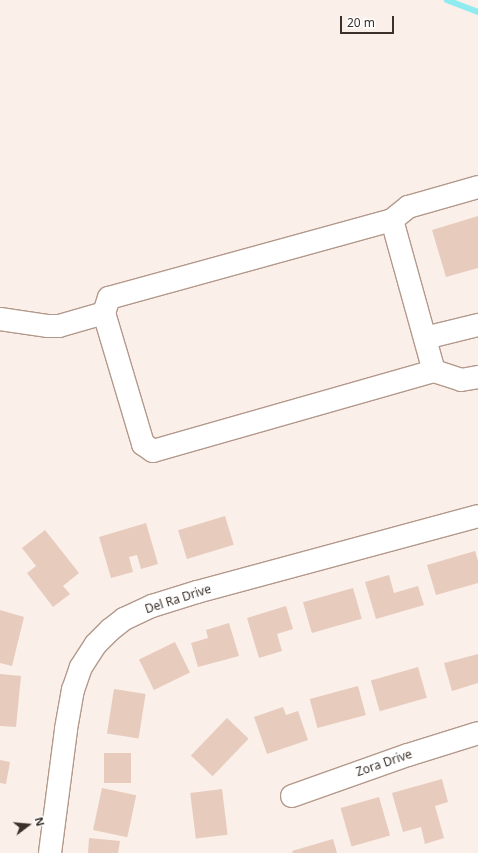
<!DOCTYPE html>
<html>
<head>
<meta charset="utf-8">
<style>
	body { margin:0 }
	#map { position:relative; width:478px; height:853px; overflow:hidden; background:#fbefe9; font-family:"Noto Sans",sans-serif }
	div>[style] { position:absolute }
	.stream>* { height:5.5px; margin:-2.75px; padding:0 2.75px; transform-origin:2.75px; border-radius:2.75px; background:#90ebf0 }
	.building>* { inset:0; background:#e7cbbd; transform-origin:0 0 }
	.roads { filter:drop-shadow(1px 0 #b3998b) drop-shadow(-1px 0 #b3998b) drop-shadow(0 1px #b3998b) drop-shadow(0 -1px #b3998b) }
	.minor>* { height:22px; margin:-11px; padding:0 11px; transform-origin:11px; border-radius:11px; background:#fff }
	span { translate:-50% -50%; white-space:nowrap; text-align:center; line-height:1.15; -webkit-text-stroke:3px #fff; paint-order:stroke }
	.street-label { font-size:12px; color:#3b302a }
	.north { position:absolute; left:8px; top:805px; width:40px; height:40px; -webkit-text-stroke:3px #fff; paint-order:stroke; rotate:74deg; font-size:11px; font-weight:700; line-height:16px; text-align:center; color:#3b302a }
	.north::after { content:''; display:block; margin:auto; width:14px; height:18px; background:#3b302a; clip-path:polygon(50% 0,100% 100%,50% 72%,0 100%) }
	.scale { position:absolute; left:340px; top:16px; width:54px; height:18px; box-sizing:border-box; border:2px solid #3b302a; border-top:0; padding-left:5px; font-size:12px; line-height:14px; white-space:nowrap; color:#3b302a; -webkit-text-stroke:3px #fff; paint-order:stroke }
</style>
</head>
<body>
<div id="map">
	<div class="stream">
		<i style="left:447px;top:0;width:33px;rotate:21deg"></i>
	</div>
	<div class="building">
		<i style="clip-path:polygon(478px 216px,478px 268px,446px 277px,432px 230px)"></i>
		<i style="left:225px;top:516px;width:30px;height:49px;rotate:73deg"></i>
		<i style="clip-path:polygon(146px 523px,158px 564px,141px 569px,137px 555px,129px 557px,133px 572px,111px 578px,99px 537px)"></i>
		<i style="clip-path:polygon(45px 530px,79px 573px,63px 586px,70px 594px,53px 607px,27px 573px,36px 566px,22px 548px)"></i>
		<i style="clip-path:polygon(475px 551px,478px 561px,478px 583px,436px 595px,427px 565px)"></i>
		<i style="clip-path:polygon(389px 575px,394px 593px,418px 586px,424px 605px,376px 619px,365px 582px)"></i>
		<i style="left:353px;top:588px;width:32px;height:52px;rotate:74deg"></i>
		<i style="clip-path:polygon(286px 606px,293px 629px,277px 634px,282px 651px,259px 658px,247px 618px)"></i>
		<i style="clip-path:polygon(0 610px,24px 617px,12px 666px,0 663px)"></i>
		<i style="clip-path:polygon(229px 623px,239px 656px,198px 667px,191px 643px,208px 638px,206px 630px)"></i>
		<i style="left:175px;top:642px;width:34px;height:40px;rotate:64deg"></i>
		<i style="clip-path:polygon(478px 654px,478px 683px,452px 691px,444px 663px)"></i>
		<i style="left:418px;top:667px;width:32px;height:49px;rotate:74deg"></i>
		<i style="clip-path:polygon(0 674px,21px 676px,16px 727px,0 726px)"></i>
		<i style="left:358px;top:686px;width:30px;height:50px;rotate:75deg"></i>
		<i style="left:114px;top:689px;width:32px;height:45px;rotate:9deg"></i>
		<i style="clip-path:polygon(283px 707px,286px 715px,298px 711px,308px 740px,267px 754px,254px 717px)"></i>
		<i style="left:227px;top:718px;width:30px;height:52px;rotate:44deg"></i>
		<i style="left:104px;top:753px;width:27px;height:30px"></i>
		<i style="clip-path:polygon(0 760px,10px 762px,6px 784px,0 783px)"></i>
		<i style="clip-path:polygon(442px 779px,448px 802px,435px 806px,444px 838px,425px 844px,421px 827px,403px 832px,392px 793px)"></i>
		<i style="left:102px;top:788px;width:35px;height:43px;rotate:12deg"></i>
		<i style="left:222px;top:789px;width:46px;height:32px;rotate:83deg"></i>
		<i style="left:379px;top:797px;width:40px;height:40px;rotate:74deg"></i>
		<i style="clip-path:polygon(89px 838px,120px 841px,118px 853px,88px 853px)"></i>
		<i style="clip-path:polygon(333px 839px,337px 853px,293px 853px,292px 851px)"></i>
	</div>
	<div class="roads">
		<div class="minor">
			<i style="left:392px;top:220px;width:21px;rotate:-39deg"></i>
			<i style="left:408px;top:207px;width:73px;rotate:-15.9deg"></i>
			<i style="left:104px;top:313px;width:137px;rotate:73.4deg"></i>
			<i style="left:143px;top:444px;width:12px;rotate:35deg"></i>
			<i style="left:153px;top:451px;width:292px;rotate:-15.9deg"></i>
			<i style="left:434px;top:371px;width:28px;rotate:18deg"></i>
			<i style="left:461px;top:380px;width:17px;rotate:-10deg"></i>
			<i style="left:0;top:319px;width:49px;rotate:8.3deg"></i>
			<i style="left:48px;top:326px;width:11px"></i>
			<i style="left:59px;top:326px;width:47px;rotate:-16.1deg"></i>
			<i style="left:104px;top:313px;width:16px;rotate:-72deg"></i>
			<i style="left:109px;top:298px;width:294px;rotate:-15.4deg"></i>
			<i style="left:392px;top:220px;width:157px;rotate:74.5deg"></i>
			<i style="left:425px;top:338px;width:55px;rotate:-13.8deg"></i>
			<i style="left:292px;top:796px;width:123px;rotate:-19.5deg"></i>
			<i style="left:408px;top:755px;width:73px;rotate:-17.4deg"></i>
			<i style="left:50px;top:853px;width:125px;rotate:-82.6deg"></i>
			<i style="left:66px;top:729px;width:40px;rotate:-80deg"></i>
			<i style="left:73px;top:690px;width:24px;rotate:-71deg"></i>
			<i style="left:81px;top:667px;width:27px;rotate:-57deg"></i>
			<i style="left:96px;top:644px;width:20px;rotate:-45deg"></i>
			<i style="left:110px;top:630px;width:18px;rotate:-38deg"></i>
			<i style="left:124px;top:619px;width:31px;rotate:-25deg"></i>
			<i style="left:152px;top:606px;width:47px;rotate:-17.3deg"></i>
			<i style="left:197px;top:592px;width:291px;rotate:-15.1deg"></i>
		</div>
	</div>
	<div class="street-label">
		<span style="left:178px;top:599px;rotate:-18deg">Del Ra Drive</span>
		<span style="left:384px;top:763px;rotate:-19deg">Zora Drive</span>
	</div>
	<div class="north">N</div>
	<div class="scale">20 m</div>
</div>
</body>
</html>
